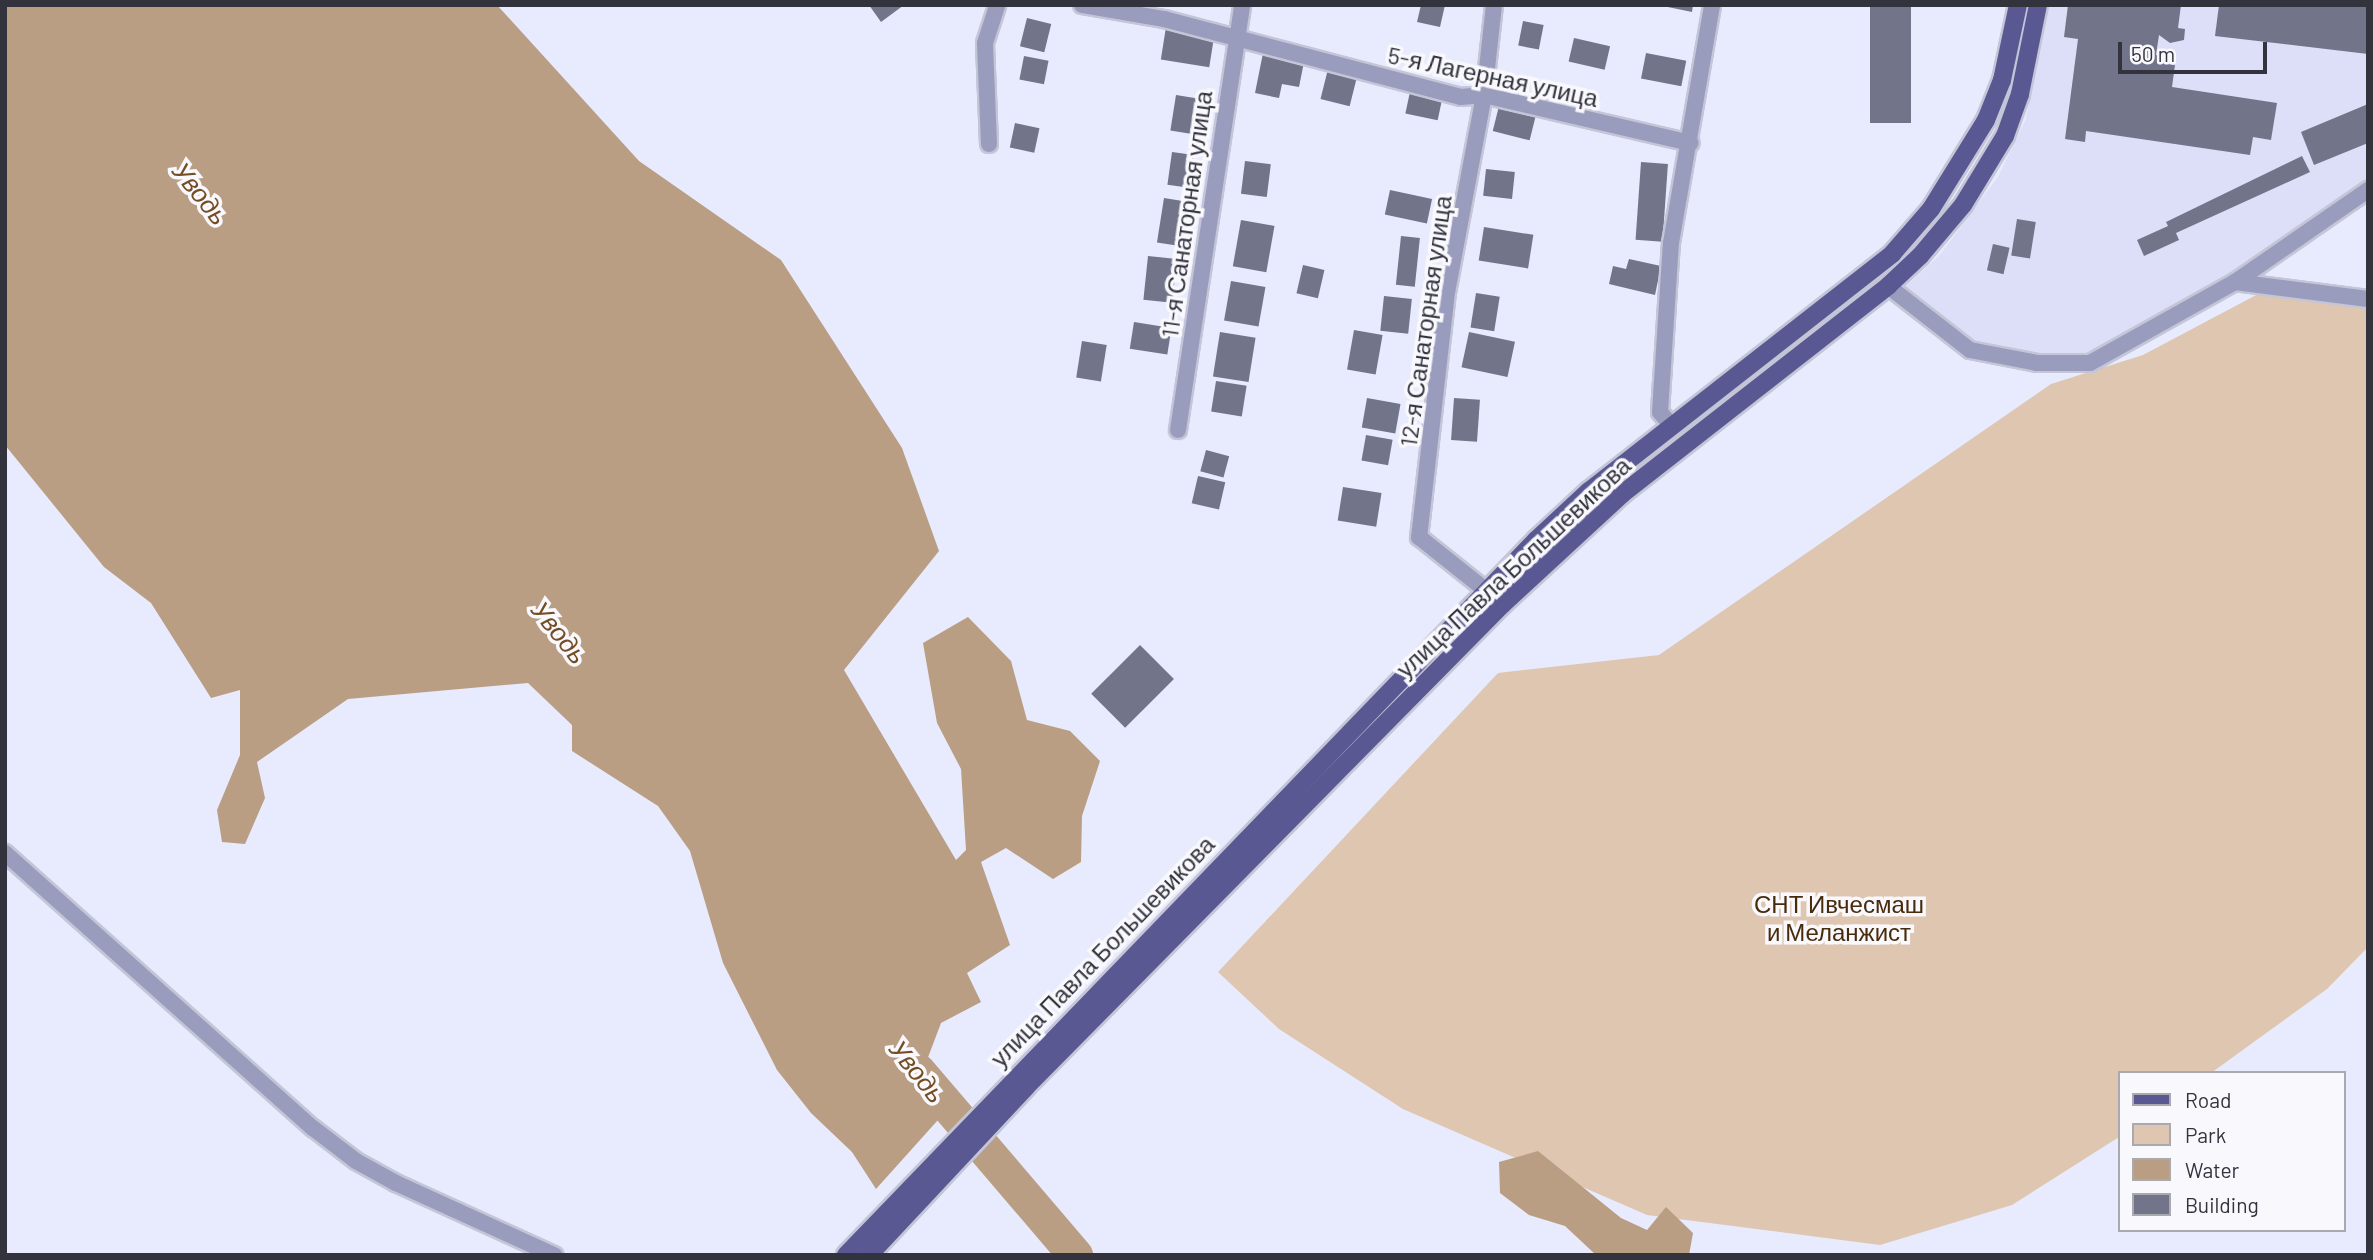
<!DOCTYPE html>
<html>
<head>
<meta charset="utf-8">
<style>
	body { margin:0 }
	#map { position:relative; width:2373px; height:1260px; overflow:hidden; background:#e8eafd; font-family:Barlow,sans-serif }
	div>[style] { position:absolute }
	.built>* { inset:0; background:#dddef8 }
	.green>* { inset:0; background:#dec6b0 }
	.water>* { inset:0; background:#b99e84 }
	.river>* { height:35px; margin:-17.5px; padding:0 17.5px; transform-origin:17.5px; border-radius:17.5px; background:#b99e84 }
	.building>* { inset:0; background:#727489; transform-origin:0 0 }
	.roads { filter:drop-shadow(2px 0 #c4c5d7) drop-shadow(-2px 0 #c4c5d7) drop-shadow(0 2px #c4c5d7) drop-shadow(0 -2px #c4c5d7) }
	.minor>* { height:16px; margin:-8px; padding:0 8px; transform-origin:8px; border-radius:8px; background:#9a9cbd }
	.primary>* { height:18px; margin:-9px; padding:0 9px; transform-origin:9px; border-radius:9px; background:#595892 }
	span { translate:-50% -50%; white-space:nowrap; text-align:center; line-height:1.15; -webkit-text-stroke:7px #f8f8fd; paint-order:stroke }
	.street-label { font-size:24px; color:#33333d }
	.park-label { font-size:24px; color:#482b0a }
	.water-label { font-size:26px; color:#754d23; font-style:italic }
	.frame { position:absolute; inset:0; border:7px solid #33333d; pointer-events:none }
	.legend { position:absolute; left:2118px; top:1071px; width:228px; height:161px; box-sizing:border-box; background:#f8f8fd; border:2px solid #a9a9b0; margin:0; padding:9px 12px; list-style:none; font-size:21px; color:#33333d }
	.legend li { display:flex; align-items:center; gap:14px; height:35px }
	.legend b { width:35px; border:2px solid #a9a9b0 }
	.scale { position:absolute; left:2118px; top:42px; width:149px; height:32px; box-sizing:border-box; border:4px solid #33333d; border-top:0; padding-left:9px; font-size:21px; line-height:24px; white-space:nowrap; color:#33333d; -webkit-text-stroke:5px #f8f8fd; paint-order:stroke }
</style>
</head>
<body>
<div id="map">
	<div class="built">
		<i style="clip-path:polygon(2047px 5px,2368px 5px,2368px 204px,2090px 358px,2002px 358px,1971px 348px,1904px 288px,1940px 255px,1998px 177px,2026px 119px)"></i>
	</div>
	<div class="green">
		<i style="clip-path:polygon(2260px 293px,2368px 306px,2368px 947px,2327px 989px,2211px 1073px,2119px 1073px,2119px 1137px,2012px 1205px,1880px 1245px,1647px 1215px,1403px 1109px,1279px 1029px,1218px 972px,1498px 673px,1659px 655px,2051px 384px,2143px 355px)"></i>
	</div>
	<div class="water">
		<i style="clip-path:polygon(5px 5px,497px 5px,639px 161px,781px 260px,902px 448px,939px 551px,844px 670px,956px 860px,966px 850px,961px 769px,937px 723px,923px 643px,968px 617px,1011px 661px,1027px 720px,1070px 731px,1100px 761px,1082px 816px,1081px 862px,1053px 879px,1006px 848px,981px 862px,1010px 945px,967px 973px,981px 1002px,941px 1023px,927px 1060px,955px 1101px,876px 1189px,852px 1152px,811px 1113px,777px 1070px,723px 963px,690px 851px,658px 806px,572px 751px,572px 725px,528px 683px,348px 699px,257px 762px,265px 798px,245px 844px,222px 842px,217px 810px,240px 755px,240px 690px,211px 698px,151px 603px,104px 567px,5px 445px)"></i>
		<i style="clip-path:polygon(1538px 1151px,1621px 1218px,1647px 1230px,1666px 1207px,1693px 1233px,1689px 1255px,1596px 1255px,1565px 1226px,1529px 1215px,1500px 1193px,1499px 1162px)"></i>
	</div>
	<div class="river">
		<i style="left:918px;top:1071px;width:242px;rotate:49.5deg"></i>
	</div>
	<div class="building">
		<i style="clip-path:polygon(869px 5px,904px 5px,881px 22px)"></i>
		<i style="clip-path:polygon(1421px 5px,1445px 5px,1440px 27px,1417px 22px)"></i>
		<i style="clip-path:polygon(1658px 5px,1693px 5px,1692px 12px)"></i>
		<i style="left:1870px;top:5px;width:41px;height:118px"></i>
		<i style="clip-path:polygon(2068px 5px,2181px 5px,2178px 28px,2185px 29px,2184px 40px,2170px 43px,2159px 35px,2156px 55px,2168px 57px,2167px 64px,2175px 65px,2172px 87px,2277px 103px,2271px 140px,2253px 137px,2250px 155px,2086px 131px,2085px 142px,2065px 139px,2078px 39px,2064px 37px)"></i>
		<i style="clip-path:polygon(2219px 5px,2368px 5px,2368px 54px,2215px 36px)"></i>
		<i style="left:1027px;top:18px;width:25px;height:29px;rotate:14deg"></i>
		<i style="left:1523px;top:21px;width:21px;height:25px;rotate:11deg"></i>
		<i style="left:1166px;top:27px;width:49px;height:33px;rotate:9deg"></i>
		<i style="left:1574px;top:38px;width:37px;height:24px;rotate:13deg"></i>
		<i style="clip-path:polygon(1263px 53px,1304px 62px,1299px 87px,1282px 84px,1279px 98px,1255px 93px)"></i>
		<i style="left:1646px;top:53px;width:41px;height:26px;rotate:11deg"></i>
		<i style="left:1024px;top:56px;width:25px;height:24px;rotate:11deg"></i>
		<i style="left:1328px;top:69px;width:30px;height:31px;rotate:14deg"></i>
		<i style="left:1411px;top:87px;width:33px;height:27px;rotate:12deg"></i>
		<i style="left:1176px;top:95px;width:25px;height:36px;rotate:9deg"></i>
		<i style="left:1500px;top:102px;width:38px;height:30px;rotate:14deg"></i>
		<i style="clip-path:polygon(2368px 104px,2368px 143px,2314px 165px,2301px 132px)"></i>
		<i style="left:1015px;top:123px;width:25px;height:25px;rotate:12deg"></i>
		<i style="left:1172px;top:152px;width:22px;height:33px;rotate:8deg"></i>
		<i style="clip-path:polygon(2302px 156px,2310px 172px,2176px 233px,2179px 240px,2144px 256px,2137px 240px,2168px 226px,2166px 222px)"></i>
		<i style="left:1245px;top:161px;width:26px;height:33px;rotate:7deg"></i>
		<i style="left:1641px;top:162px;width:27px;height:78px;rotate:4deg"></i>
		<i style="left:1486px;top:169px;width:29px;height:27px;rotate:6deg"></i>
		<i style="left:1390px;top:190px;width:43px;height:25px;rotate:12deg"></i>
		<i style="left:1164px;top:198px;width:25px;height:45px;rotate:9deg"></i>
		<i style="left:2017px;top:219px;width:19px;height:37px;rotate:9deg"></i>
		<i style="left:1241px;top:220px;width:34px;height:47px;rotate:10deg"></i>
		<i style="left:1484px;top:227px;width:50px;height:34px;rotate:9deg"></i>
		<i style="left:1401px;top:236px;width:19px;height:49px;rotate:6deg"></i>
		<i style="left:1993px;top:244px;width:17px;height:27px;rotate:13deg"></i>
		<i style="left:1148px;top:256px;width:29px;height:44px;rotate:6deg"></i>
		<i style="clip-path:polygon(1629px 259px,1661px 266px,1655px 295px,1609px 284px,1613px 266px,1626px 269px)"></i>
		<i style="left:1303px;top:265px;width:22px;height:29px;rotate:13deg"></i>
		<i style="left:1231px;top:281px;width:35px;height:40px;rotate:10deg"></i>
		<i style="left:1476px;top:293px;width:24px;height:35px;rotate:9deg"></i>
		<i style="left:1384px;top:296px;width:28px;height:35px;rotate:6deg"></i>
		<i style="left:1134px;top:322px;width:38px;height:27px;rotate:9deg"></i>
		<i style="left:1354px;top:330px;width:29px;height:40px;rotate:10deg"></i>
		<i style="left:1220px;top:332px;width:36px;height:45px;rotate:9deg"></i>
		<i style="left:1469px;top:332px;width:47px;height:36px;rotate:12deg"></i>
		<i style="left:1082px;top:341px;width:25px;height:37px;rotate:9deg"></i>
		<i style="left:1216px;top:381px;width:31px;height:31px;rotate:9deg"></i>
		<i style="left:1367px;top:398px;width:34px;height:30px;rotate:10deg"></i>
		<i style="left:1454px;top:398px;width:26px;height:42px;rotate:4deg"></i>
		<i style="left:1366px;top:435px;width:27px;height:26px;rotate:10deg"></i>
		<i style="left:1206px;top:450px;width:24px;height:22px;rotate:15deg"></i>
		<i style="left:1198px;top:476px;width:28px;height:28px;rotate:13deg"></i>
		<i style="left:1343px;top:487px;width:39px;height:34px;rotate:9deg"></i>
		<i style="left:1140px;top:645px;width:48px;height:69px;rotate:45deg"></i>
	</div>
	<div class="roads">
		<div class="minor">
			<i style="left:1082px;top:5px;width:83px;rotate:9.7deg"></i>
			<i style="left:1164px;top:19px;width:307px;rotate:14.7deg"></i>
			<i style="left:1461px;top:97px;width:23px;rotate:-5deg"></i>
			<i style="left:1484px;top:95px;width:212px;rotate:13.1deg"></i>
			<i style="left:1494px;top:5px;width:91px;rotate:96.3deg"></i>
			<i style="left:1484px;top:95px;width:200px;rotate:100.6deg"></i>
			<i style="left:1447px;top:292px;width:247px;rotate:96.5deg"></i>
			<i style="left:1419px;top:537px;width:107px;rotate:38.6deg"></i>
			<i style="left:989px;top:144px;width:101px;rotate:-92.3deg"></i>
			<i style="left:985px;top:43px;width:40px;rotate:-72deg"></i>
			<i style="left:2235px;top:282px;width:162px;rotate:-34.7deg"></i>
			<i style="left:1888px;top:286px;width:104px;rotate:38deg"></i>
			<i style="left:1970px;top:350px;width:68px;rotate:11deg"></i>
			<i style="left:2037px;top:363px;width:53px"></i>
			<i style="left:2090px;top:363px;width:166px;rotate:-29.2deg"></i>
			<i style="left:2235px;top:282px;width:134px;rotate:7.3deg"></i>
			<i style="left:1672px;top:426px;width:18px;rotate:-131deg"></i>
			<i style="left:1660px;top:412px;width:169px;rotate:-86.3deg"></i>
			<i style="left:1671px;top:243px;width:242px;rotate:-80.2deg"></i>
			<i style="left:1178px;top:430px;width:430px;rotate:-81.4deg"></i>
			<i style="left:5px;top:853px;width:413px;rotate:41.8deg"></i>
			<i style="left:313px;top:1128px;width:54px;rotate:37.5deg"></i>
			<i style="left:356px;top:1161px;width:46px;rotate:28.8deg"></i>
			<i style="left:396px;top:1183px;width:174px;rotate:24.5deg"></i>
		</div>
		<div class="primary">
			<i style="left:846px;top:1255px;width:994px;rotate:-46.02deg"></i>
			<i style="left:1536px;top:540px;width:72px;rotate:-42.8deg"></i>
			<i style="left:1589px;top:491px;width:385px;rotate:-38deg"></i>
			<i style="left:1892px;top:254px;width:60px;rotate:-49.1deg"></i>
			<i style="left:1931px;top:209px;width:105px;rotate:-58.3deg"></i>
			<i style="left:1986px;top:120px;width:43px;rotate:-68.2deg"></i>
			<i style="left:2002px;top:80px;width:77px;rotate:-78deg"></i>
			<i style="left:869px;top:1255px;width:231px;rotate:-46.9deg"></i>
			<i style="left:1027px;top:1086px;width:677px;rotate:-45.36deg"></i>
			<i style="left:1503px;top:604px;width:162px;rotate:-42.7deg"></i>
			<i style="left:1622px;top:494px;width:338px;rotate:-38deg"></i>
			<i style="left:1888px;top:286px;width:44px;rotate:-43.2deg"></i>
			<i style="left:1920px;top:256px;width:67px;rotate:-49.9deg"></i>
			<i style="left:1963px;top:205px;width:81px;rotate:-58.7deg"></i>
			<i style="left:2005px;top:136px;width:45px;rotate:-70.3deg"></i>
			<i style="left:2020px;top:94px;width:91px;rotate:-78.6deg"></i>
		</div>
	</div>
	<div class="street-label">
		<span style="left:1493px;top:76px;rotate:12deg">5-я Лагерная улица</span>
		<span style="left:1186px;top:214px;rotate:-82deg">11-я Санаторная улица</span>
		<span style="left:1425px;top:321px;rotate:-82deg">12-я Санаторная улица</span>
		<span style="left:1513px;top:567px;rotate:-43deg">улица Павла Большевикова</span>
		<span style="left:1102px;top:951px;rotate:-46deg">улица Павла Большевикова</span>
	</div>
	<div class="park-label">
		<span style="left:1839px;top:918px">СНТ Ивчесмаш<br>и Меланжист</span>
	</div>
	<div class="water-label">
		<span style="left:201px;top:193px;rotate:51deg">Уводь</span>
		<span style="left:560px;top:632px;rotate:51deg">Уводь</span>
		<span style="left:918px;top:1071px;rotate:51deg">Уводь</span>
	</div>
	<div class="frame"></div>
	<ul class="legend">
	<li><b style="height:9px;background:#595892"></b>Road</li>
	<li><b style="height:19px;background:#dec6b0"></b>Park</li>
	<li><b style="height:19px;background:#b99e84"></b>Water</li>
	<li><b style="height:19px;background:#727489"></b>Building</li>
	</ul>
	<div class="scale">50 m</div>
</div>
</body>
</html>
